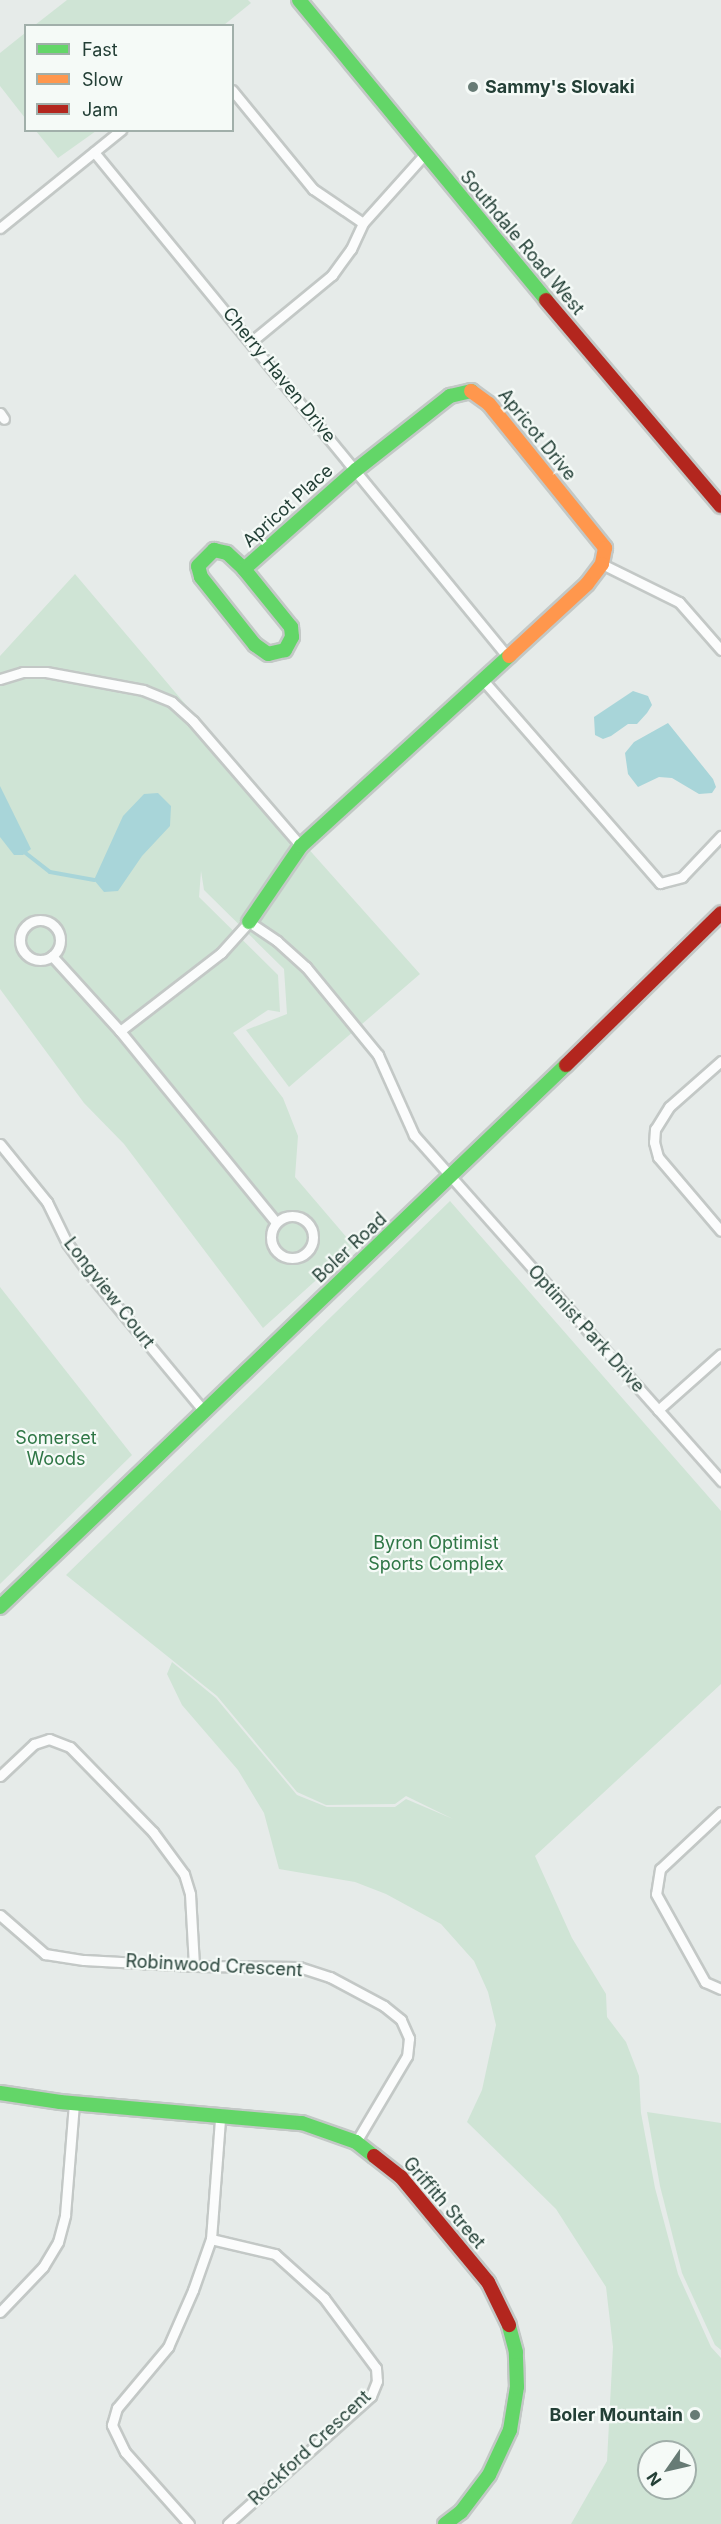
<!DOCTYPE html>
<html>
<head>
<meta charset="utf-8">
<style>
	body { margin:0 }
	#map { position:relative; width:721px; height:2524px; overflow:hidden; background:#e6ebe9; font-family:Inter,sans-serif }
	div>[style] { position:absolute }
	.green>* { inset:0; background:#cfe4d5 }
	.water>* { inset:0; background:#a8d5d9 }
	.stream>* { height:4px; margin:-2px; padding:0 2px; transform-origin:2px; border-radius:2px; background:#a8d5d9 }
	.roads { filter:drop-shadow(2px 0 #c3c8c6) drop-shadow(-2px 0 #c3c8c6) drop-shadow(0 2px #c3c8c6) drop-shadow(0 -2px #c3c8c6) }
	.street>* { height:9px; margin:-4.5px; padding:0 4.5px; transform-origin:4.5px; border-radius:4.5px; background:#fbfcfc }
	.street>.ring { margin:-4.5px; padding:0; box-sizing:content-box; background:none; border:9px solid #fbfcfc; border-radius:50% }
	.fast>* { height:14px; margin:-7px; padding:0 7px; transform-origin:7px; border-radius:7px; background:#63d668 }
	.slow>* { height:14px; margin:-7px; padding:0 7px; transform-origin:7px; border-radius:7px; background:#ff974d }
	.jam>* { height:14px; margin:-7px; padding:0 7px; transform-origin:7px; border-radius:7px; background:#b3261e }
	.dots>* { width:16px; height:16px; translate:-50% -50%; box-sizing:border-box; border:3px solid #f5faf7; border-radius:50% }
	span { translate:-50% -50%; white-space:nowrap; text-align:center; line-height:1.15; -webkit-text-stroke:4.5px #f5faf7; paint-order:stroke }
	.poi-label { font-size:18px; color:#233f36; font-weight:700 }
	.left { translate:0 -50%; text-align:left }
	.right { translate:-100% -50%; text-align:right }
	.street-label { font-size:18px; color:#233f36 }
	.park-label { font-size:18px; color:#2e7645 }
	.legend { position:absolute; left:24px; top:24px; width:210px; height:108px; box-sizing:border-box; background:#f5faf7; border:2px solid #a1afaa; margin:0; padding:8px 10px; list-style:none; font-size:18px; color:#233f36 }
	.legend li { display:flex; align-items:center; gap:12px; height:30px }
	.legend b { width:30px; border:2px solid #a1afaa }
	.north { position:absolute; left:637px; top:2440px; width:60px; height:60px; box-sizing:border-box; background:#f5faf7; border:2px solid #a1afaa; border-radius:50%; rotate:236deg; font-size:16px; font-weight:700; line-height:24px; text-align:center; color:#233f36 }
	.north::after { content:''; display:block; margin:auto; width:21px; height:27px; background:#677b75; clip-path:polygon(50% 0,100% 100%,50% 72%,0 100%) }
</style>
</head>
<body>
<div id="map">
	<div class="green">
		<i style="clip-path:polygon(67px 0,248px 0,251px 3px,224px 25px,35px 25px)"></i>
		<i style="clip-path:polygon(25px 33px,25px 118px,0 86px,0 53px)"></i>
		<i style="clip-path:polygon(36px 131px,96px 131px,58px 158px)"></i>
		<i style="clip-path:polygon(75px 574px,297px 836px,420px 974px,289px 1087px,246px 1030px,287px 1014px,284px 969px,204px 890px,201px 871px,199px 897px,278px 975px,280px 1012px,268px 1010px,233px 1033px,283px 1098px,298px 1136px,295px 1177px,354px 1246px,263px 1328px,124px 1144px,84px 1103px,0 989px,0 656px)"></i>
		<i style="clip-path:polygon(evenodd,450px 1201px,721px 1511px,721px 1684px,535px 1856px,572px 1938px,606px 1994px,607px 2017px,626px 2042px,639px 2076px,641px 2113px,655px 2188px,678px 2274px,711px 2347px,721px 2358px,721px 2524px,571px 2524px,607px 2461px,613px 2347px,606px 2287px,556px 2209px,467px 2122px,482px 2090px,496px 2025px,488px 1992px,474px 1961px,441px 1924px,386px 1894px,355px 1882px,279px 1869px,264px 1813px,238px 1770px,182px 1705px,167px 1674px,172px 1662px,216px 1698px,297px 1795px,327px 1807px,395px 1807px,406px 1799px,453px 1819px,406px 1796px,395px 1804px,326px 1805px,297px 1792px,217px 1696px,66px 1575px,450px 1201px,649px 2452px,685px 2452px,685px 2488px,649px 2488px,649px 2452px)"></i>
		<i style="clip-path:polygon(0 1287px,132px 1455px,0 1584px)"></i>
		<i style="clip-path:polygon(647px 2112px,721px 2123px,721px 2350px,715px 2345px,682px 2273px,660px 2186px)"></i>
	</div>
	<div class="water">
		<i style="clip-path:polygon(633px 691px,648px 696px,652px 705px,647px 713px,637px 724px,628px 724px,611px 736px,603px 739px,595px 735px,594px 717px)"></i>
		<i style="clip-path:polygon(668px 723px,713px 779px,716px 787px,712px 793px,699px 794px,672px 778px,659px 777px,638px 787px,628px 774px,625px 753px,634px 742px)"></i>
		<i style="clip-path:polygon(0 786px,31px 849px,23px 855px,14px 855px,0 837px)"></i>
		<i style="clip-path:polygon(158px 793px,171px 806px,170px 826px,142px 856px,118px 891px,104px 892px,94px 880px,123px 816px,144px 794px)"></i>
	</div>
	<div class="stream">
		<i style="left:23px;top:851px;width:34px;rotate:38deg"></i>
		<i style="left:50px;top:872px;width:45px;rotate:10.3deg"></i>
	</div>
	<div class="roads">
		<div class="street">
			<i style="left:232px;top:90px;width:128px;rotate:50.7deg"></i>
			<i style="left:313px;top:189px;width:60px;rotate:34.2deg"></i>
			<i style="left:94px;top:152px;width:652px;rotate:50.67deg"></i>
			<i style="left:0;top:228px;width:156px;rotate:-39deg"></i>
			<i style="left:252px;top:341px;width:104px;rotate:-39.5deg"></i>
			<i style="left:332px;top:275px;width:32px;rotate:-54deg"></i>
			<i style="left:351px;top:249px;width:29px;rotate:-65deg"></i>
			<i style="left:363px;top:223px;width:91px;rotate:-48.1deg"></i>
			<i style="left:0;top:413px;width:7px;rotate:56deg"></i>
			<i style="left:602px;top:564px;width:86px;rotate:26.3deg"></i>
			<i style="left:679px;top:602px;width:64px;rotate:48.8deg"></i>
			<i style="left:0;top:679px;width:24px;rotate:-17deg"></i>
			<i style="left:23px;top:672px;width:23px"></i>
			<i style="left:46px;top:672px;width:99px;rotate:10.5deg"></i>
			<i style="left:143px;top:690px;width:31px;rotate:22deg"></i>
			<i style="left:172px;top:702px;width:28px;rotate:42deg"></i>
			<i style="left:193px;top:721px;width:165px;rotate:49.2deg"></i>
			<i style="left:482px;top:679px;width:271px;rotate:48.9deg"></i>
			<i style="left:660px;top:883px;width:23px;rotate:-15deg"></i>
			<i style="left:682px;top:877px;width:57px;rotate:-46.4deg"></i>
			<i class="ring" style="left:20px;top:920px;width:31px;height:31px"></i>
			<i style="left:52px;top:956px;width:101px;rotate:47.8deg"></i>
			<i style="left:120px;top:1031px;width:128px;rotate:-37.7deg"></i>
			<i style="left:221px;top:953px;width:42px;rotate:-47.9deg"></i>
			<i style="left:249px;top:922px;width:34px;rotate:34deg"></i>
			<i style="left:277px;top:941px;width:39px;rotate:42deg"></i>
			<i style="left:306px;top:967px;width:114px;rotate:50.7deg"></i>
			<i style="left:378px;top:1055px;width:88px;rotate:65.8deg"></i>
			<i style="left:414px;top:1135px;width:463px;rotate:48.4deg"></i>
			<i style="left:120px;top:1031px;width:247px;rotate:50.8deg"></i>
			<i style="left:721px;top:1061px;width:69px;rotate:138.5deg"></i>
			<i style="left:669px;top:1107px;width:26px;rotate:122deg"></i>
			<i style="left:655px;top:1129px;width:13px;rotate:94deg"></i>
			<i style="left:654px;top:1142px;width:16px;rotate:75deg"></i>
			<i style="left:658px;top:1157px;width:97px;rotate:49.6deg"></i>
			<i style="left:0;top:1144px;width:75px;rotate:51deg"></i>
			<i style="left:47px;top:1202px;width:46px;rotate:64deg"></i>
			<i style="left:67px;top:1243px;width:32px;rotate:54deg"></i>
			<i style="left:86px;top:1269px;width:183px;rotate:50.3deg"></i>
			<i class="ring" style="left:271px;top:1216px;width:33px;height:33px"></i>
			<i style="left:658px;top:1410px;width:84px;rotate:-41.6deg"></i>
			<i style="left:0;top:1776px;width:47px;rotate:-43.3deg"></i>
			<i style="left:34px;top:1744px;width:16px;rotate:-18deg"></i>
			<i style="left:49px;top:1739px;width:22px;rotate:21deg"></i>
			<i style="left:70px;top:1747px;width:119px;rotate:45.7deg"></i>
			<i style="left:153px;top:1832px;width:52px;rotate:53.6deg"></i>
			<i style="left:184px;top:1874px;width:21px;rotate:73deg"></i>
			<i style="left:190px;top:1894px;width:72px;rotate:86.8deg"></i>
			<i style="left:721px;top:1812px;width:83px;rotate:136.9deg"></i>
			<i style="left:660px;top:1869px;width:25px;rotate:99deg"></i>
			<i style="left:656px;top:1894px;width:101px;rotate:60.9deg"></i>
			<i style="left:705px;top:1982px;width:17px;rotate:24deg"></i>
			<i style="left:0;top:1915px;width:60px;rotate:40.9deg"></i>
			<i style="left:45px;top:1954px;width:39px;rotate:9deg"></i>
			<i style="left:84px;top:1960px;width:110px;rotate:3.1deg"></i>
			<i style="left:194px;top:1966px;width:105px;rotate:0.5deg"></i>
			<i style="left:299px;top:1967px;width:33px;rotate:18deg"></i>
			<i style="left:330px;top:1977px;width:61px;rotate:28.2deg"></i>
			<i style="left:384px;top:2006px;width:22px;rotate:39deg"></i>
			<i style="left:401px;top:2020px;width:20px;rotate:66deg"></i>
			<i style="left:409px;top:2038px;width:18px;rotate:96deg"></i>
			<i style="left:407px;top:2056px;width:100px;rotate:120.7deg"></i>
			<i style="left:211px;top:2239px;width:66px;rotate:13.2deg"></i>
			<i style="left:275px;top:2254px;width:66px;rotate:41.9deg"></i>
			<i style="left:324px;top:2298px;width:87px;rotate:53.4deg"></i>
			<i style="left:376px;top:2368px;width:13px;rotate:86deg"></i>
			<i style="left:377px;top:2381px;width:16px;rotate:112deg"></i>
			<i style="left:371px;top:2396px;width:192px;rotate:138.2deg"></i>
			<i style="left:0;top:2312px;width:62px;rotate:-46.3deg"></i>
			<i style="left:43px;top:2267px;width:29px;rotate:-59deg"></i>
			<i style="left:58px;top:2242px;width:28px;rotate:-75deg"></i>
			<i style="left:65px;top:2215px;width:111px;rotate:-85.4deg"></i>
			<i style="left:189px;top:2524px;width:96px;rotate:-131.6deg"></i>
			<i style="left:125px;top:2452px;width:30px;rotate:-116deg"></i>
			<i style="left:112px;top:2425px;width:18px;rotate:-74deg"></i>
			<i style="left:117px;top:2408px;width:80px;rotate:-50.1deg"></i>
			<i style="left:168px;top:2347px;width:62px;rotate:-66.3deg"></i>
			<i style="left:193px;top:2290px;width:54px;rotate:-70.6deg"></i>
			<i style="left:211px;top:2239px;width:121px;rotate:-85.7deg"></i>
		</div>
		<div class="fast">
			<i style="left:299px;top:0;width:389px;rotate:50.5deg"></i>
			<i style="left:244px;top:569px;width:75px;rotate:51deg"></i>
			<i style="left:291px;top:627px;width:10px;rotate:84deg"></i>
			<i style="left:292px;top:637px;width:15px;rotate:118deg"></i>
			<i style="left:285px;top:650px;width:17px;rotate:167deg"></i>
			<i style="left:268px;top:654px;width:16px;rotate:-145deg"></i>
			<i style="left:255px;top:645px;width:87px;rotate:-128.5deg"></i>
			<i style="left:201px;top:577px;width:11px;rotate:-105deg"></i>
			<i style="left:198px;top:566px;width:23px;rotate:-45deg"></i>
			<i style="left:214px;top:550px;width:13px;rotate:13deg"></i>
			<i style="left:227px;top:553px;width:23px;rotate:43deg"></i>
			<i style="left:244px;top:569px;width:149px;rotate:-41.5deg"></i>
			<i style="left:356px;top:470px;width:120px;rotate:-38.2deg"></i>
			<i style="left:450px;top:396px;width:22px;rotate:-13deg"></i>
			<i style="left:249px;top:922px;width:92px;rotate:-55.6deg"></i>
			<i style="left:301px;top:846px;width:282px;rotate:-42.4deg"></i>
			<i style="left:0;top:1607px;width:784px;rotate:-43.76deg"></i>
			<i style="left:0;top:2093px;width:61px;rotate:8.5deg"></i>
			<i style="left:60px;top:2102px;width:243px;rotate:5deg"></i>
			<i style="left:302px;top:2123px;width:57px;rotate:19.4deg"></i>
			<i style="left:356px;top:2142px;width:23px;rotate:38deg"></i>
			<i style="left:445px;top:2524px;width:20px;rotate:-37deg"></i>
			<i style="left:461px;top:2512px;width:46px;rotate:-52.9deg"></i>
			<i style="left:489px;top:2475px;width:50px;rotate:-65deg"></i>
			<i style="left:510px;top:2430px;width:44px;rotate:-80.8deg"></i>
			<i style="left:517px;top:2387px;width:35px;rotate:-92deg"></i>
			<i style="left:516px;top:2352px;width:28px;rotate:-105deg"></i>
		</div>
		<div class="slow">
			<i style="left:471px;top:391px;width:22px;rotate:36deg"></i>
			<i style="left:489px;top:404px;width:185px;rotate:51.1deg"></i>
			<i style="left:605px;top:548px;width:16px;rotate:101deg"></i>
			<i style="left:602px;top:564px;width:25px;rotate:127deg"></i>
			<i style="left:587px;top:584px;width:106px;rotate:137.3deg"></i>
		</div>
		<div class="jam">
			<i style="left:546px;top:300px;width:270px;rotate:49.7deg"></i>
			<i style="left:566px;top:1065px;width:217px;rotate:-44.4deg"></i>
			<i style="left:374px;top:2156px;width:34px;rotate:38deg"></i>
			<i style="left:401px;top:2177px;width:136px;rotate:50.4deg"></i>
			<i style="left:488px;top:2282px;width:48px;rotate:64deg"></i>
		</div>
	</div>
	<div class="dots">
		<i style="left:473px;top:87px;background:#677b75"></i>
		<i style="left:695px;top:2415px;background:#677b75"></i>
	</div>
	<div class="poi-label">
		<span class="left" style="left:485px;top:87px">Sammy's Slovaki</span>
		<span class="right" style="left:683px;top:2415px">Boler Mountain</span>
	</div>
	<div class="street-label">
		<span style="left:522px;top:243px;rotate:50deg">Southdale Road West</span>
		<span style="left:279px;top:375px;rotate:51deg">Cherry Haven Drive</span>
		<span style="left:537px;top:435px;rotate:51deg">Apricot Drive</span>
		<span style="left:288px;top:506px;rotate:-42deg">Apricot Place</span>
		<span style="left:350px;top:1248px;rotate:-43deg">Boler Road</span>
		<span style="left:109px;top:1293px;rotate:52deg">Longview Court</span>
		<span style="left:586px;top:1329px;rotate:48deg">Optimist Park Drive</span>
		<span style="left:214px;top:1966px;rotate:3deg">Robinwood Crescent</span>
		<span style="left:444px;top:2203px;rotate:49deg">Griffith Street</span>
		<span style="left:310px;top:2448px;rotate:-43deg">Rockford Crescent</span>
	</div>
	<div class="park-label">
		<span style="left:56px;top:1449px">Somerset<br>Woods</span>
		<span style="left:436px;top:1554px">Byron Optimist<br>Sports Complex</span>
	</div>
	<ul class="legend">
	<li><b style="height:8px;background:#63d668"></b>Fast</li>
	<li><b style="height:8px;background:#ff974d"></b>Slow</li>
	<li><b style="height:8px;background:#b3261e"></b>Jam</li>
	</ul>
	<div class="north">N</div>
</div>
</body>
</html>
